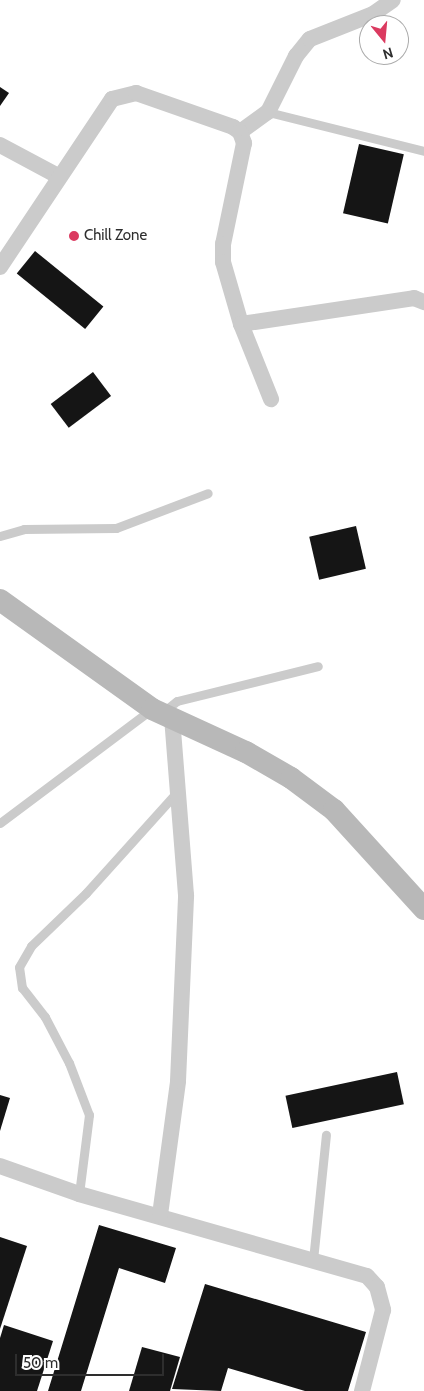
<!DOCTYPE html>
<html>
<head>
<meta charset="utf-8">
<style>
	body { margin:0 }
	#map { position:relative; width:424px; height:1391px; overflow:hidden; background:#fff; font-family:Cabin,sans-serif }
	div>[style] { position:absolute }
	.building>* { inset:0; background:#151515; transform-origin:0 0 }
	.lane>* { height:9px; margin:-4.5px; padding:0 4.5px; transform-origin:4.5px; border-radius:4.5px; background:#cbcbcb }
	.street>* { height:16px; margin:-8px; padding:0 8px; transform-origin:8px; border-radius:8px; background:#cbcbcb }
	.secondary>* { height:22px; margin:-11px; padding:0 11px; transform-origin:11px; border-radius:11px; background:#b8b8b8 }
	.dots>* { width:14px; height:14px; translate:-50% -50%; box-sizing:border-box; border:2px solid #fff; border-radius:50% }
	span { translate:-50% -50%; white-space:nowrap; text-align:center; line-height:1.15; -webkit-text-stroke:5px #fff; paint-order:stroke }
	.poi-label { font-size:15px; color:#2e2e2e }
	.left { translate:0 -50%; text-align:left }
	.north { position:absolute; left:359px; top:15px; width:50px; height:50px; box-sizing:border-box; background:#fff; border:1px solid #ababab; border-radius:50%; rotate:163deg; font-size:14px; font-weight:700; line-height:20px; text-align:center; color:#2e2e2e }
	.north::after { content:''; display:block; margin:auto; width:18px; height:22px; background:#db3a60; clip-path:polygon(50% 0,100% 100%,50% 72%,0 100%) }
	.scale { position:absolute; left:15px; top:1354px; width:149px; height:22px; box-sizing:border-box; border:2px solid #2e2e2e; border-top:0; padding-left:6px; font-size:15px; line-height:18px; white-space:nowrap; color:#2e2e2e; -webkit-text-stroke:4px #fff; paint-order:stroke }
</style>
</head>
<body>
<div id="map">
	<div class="building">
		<i style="clip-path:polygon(0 87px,9px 93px,0 106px)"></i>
		<i style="left:359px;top:144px;width:46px;height:71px;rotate:13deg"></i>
		<i style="left:35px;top:251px;width:88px;height:29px;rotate:39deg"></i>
		<i style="left:93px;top:372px;width:30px;height:53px;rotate:53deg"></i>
		<i style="left:356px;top:526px;width:44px;height:48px;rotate:77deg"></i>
		<i style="left:397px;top:1072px;width:33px;height:114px;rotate:78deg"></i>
		<i style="clip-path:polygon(0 1095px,10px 1098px,0 1131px)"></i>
		<i style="clip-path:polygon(99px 1225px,176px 1248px,165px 1283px,119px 1268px,81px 1391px,48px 1391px)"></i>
		<i style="clip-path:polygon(0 1237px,27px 1246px,0 1329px)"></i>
		<i style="clip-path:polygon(205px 1284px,366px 1332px,348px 1391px,305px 1391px,228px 1368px,221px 1391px,172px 1389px)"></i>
		<i style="clip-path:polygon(4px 1325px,53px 1341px,37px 1391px,0 1391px,0 1338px)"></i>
		<i style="clip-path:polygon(142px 1347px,180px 1357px,170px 1391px,129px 1391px)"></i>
	</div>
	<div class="lane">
		<i style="left:268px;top:112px;width:161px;rotate:14deg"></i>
		<i style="left:0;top:536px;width:25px;rotate:-16deg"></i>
		<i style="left:24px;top:529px;width:92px;rotate:-0.6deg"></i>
		<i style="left:116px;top:528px;width:98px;rotate:-20.8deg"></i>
		<i style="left:162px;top:713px;width:19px;rotate:-39deg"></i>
		<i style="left:177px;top:701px;width:145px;rotate:-13.9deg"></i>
		<i style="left:0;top:823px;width:190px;rotate:-36.9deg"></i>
		<i style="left:79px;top:1194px;width:80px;rotate:-82.8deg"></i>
		<i style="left:89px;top:1115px;width:56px;rotate:-111deg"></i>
		<i style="left:69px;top:1063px;width:52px;rotate:-117.6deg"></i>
		<i style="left:45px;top:1017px;width:37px;rotate:-128deg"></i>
		<i style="left:22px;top:988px;width:21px;rotate:-98deg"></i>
		<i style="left:19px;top:967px;width:24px;rotate:-60deg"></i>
		<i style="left:31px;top:946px;width:76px;rotate:-43.9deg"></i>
		<i style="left:86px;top:893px;width:136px;rotate:-48deg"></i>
		<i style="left:313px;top:1260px;width:126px;rotate:-84.1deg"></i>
	</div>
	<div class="street">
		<i style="left:240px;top:132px;width:34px;rotate:-36deg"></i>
		<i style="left:268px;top:112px;width:63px;rotate:-63.4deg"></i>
		<i style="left:296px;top:56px;width:22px;rotate:-51deg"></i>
		<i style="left:310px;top:39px;width:68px;rotate:-21.6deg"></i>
		<i style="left:373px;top:14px;width:24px;rotate:-35deg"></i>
		<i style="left:0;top:145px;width:66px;rotate:28.1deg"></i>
		<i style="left:0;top:267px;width:202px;rotate:-56.3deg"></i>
		<i style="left:112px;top:99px;width:25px;rotate:-14deg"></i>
		<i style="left:136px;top:93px;width:103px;rotate:19.3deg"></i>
		<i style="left:233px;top:127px;width:9px;rotate:36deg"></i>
		<i style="left:240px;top:132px;width:12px;rotate:70deg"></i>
		<i style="left:244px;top:143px;width:103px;rotate:101.7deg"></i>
		<i style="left:223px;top:244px;width:18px;rotate:90deg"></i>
		<i style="left:223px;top:262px;width:65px;rotate:73.8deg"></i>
		<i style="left:241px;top:324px;width:81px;rotate:68.2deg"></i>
		<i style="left:241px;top:324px;width:175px;rotate:-8.5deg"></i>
		<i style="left:414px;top:298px;width:11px;rotate:22deg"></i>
		<i style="left:0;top:1166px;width:84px;rotate:19.5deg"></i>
		<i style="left:79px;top:1194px;width:299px;rotate:15.9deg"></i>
		<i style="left:367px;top:1276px;width:15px;rotate:48deg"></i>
		<i style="left:377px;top:1287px;width:24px;rotate:75deg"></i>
		<i style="left:383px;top:1310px;width:84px;rotate:104.5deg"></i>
		<i style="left:160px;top:1215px;width:135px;rotate:-82.3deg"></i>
		<i style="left:178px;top:1081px;width:186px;rotate:-87.5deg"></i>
		<i style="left:186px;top:895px;width:178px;rotate:-94.5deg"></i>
	</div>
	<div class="secondary">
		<i style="left:0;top:600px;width:187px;rotate:35.6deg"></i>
		<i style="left:152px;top:709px;width:103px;rotate:24.6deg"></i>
		<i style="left:246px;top:752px;width:52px;rotate:30deg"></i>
		<i style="left:291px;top:778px;width:54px;rotate:36.7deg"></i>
		<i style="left:334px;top:810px;width:134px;rotate:47.7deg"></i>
	</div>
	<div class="dots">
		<i style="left:74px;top:236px;background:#db3a60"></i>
	</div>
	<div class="poi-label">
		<span class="left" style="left:84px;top:236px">Chill Zone</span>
	</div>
	<div class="north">N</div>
	<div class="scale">50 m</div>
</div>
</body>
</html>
